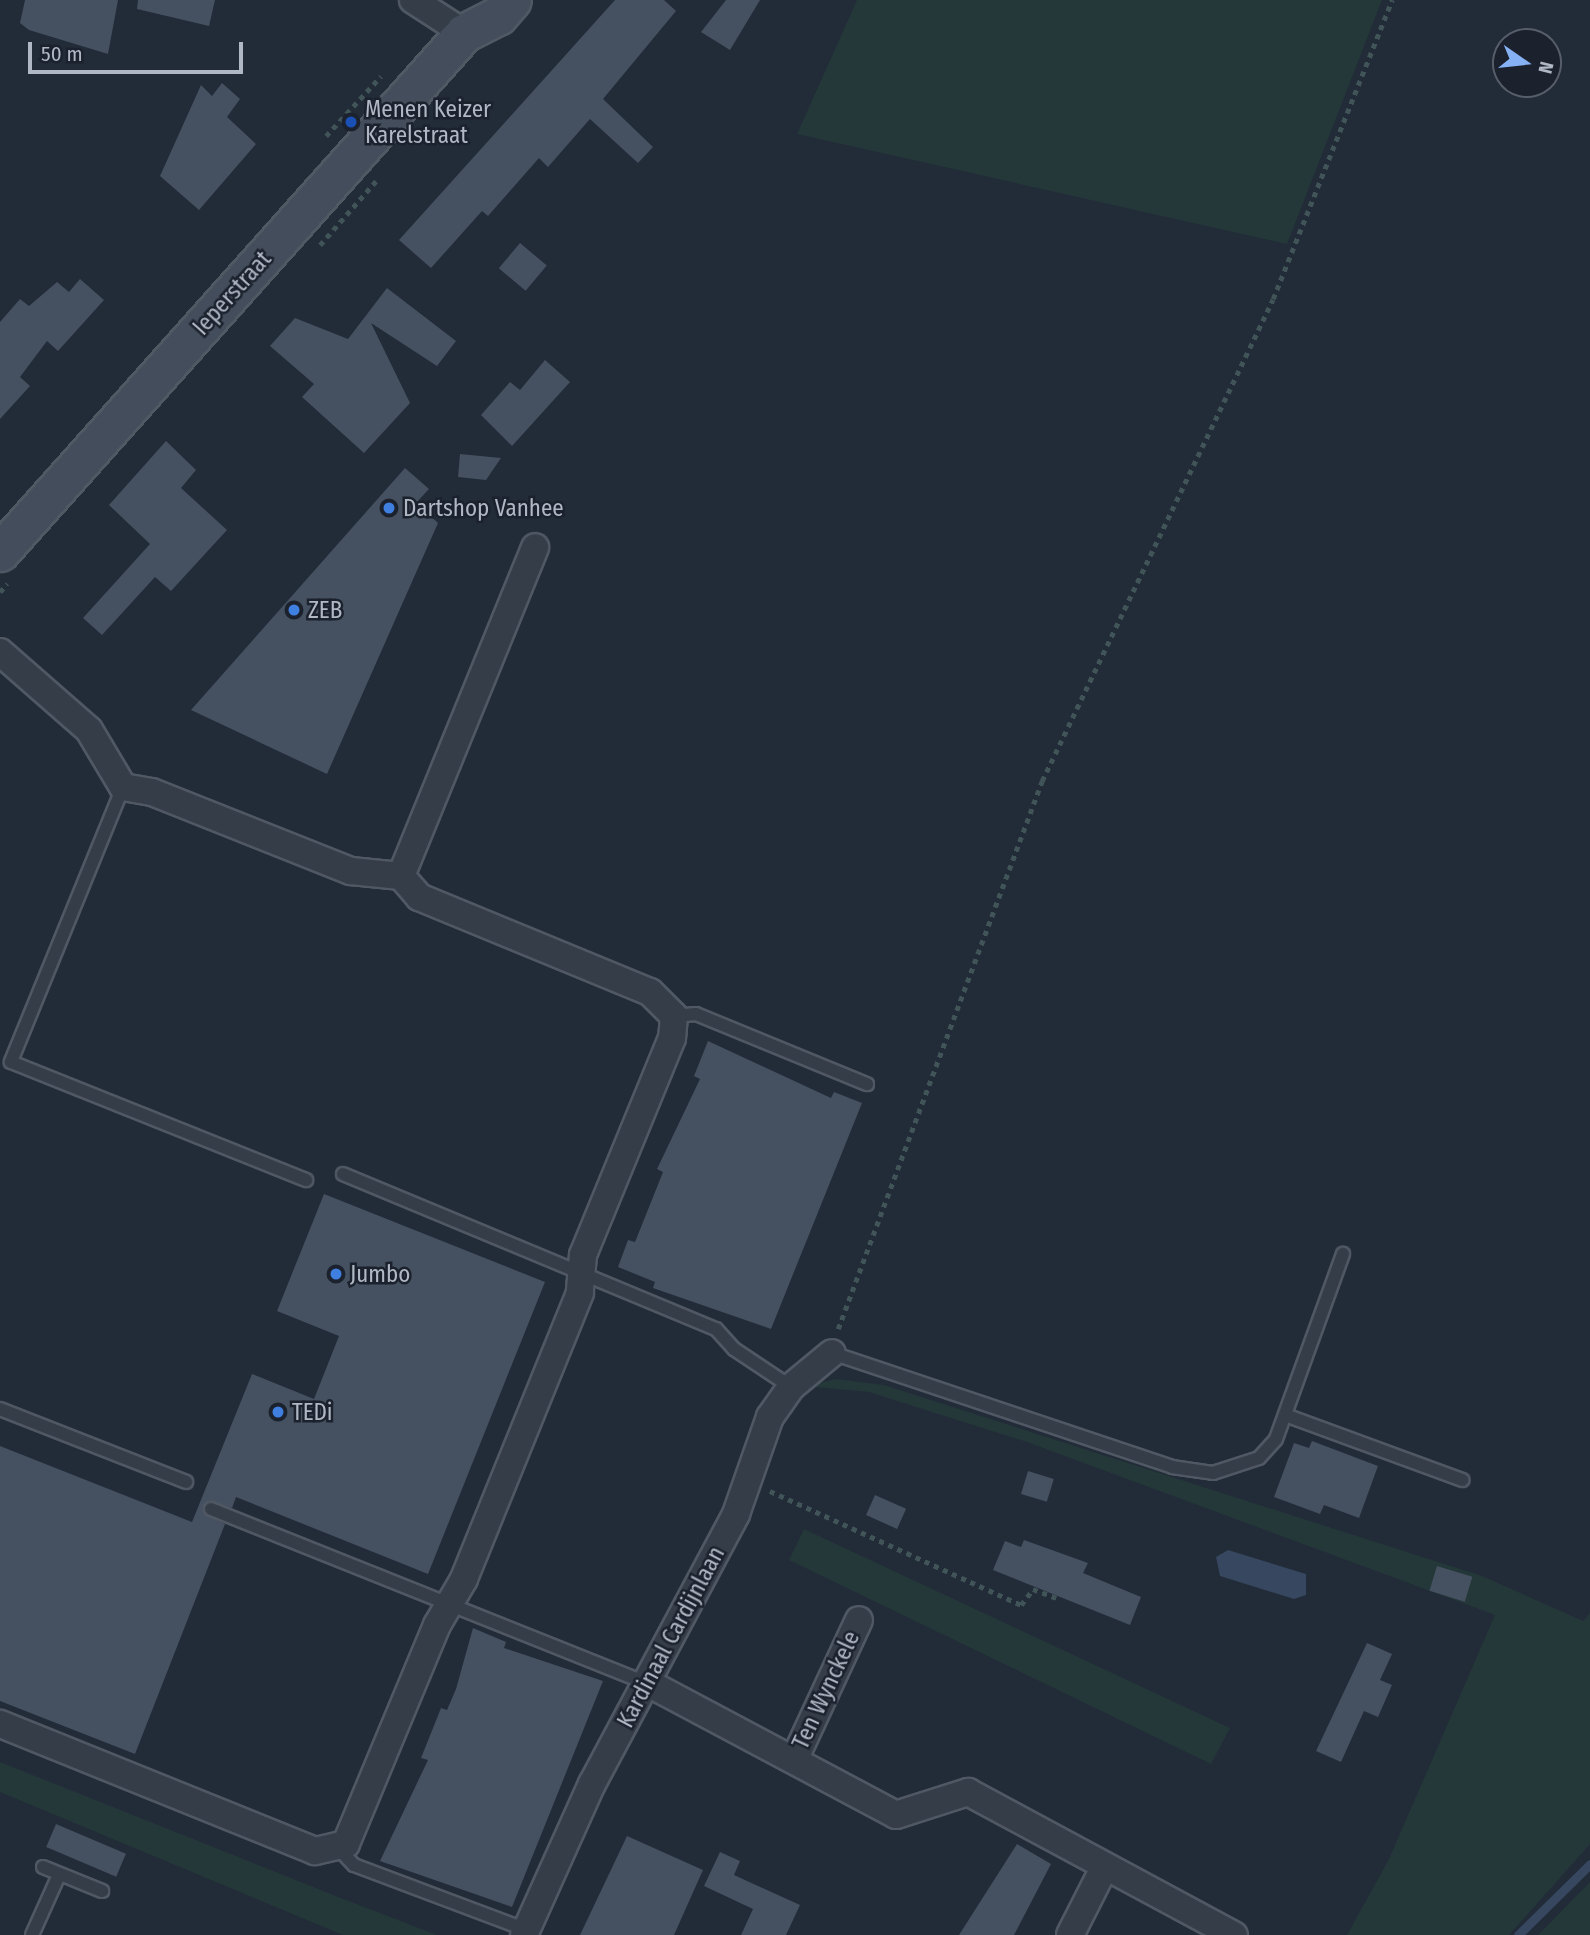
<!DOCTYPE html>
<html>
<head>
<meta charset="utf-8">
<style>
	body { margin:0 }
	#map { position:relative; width:1590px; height:1935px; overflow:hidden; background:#222b38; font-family:"Fira Sans Condensed",sans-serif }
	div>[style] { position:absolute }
	.green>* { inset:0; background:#243739 }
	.water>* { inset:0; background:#36475f }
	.stream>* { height:9px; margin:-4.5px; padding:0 4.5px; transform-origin:4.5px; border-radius:4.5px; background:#36475f }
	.building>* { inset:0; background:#455160; transform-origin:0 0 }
	.path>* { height:4.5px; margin-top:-2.25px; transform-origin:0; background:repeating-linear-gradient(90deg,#415457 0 5px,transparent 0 10px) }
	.roads { filter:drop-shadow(2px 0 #505864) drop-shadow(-2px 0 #505864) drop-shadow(0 2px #505864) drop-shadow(0 -2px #505864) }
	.lane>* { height:12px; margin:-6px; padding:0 6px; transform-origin:6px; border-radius:6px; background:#353d49 }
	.street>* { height:26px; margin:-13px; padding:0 13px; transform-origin:13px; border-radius:13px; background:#353d49 }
	.secondary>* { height:37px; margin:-18.5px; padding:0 18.5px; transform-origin:18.5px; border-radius:18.5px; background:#434d5c }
	.dots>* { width:19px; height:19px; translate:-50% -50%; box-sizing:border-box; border:4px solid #1b222d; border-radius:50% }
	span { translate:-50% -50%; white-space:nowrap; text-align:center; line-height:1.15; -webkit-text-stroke:5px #1b222d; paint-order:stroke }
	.poi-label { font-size:23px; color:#b0b8c5 }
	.left { translate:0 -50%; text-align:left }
	.street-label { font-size:23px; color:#b0b8c5 }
	.north { position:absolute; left:1492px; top:28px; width:70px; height:70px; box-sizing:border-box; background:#1b222d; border:2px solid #575e6a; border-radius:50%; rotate:104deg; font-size:19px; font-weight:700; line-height:28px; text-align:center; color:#b0b8c5 }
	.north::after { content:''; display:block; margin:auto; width:24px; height:32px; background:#86b1f4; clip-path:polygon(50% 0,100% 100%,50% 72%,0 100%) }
	.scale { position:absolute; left:28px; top:42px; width:215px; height:32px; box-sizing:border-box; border:4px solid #b0b8c5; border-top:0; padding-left:9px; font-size:21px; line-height:24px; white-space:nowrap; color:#b0b8c5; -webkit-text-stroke:5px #1b222d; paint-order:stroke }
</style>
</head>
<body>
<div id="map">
	<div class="green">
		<i style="clip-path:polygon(857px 0,1382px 0,1287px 244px,797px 134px)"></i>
		<i style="clip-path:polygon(836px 1379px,884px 1385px,1482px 1576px,1583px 1621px,1590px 1613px,1590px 1844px,1509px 1935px,1347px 1935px,1389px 1859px,1495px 1615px,1027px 1442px,869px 1392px,804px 1386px)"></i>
		<i style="clip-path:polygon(804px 1529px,1230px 1728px,1211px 1764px,789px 1560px)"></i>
		<i style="clip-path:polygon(0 1762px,341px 1898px,437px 1935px,343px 1935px,0 1792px)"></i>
		<i style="clip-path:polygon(1590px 1882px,1590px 1935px,1538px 1935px)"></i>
	</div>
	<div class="water">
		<i style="clip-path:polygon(1228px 1550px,1306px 1574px,1306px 1595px,1294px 1599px,1220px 1576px,1216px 1557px)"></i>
	</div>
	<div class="stream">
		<i style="left:1518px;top:1935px;width:101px;rotate:-44.6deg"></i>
	</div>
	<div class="building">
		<i style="clip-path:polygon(25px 0,118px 0,108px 54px,29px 30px,20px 23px)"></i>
		<i style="clip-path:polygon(138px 0,215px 0,209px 26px,137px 9px)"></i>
		<i style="clip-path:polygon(615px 0,664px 0,676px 11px,603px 99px,653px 147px,638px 163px,590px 119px,548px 167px,539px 158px,488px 216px,482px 211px,431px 268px,399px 240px)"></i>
		<i style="clip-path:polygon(726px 0,760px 0,730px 50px,701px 32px)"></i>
		<i style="clip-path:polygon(222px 83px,240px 99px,227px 117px,256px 144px,199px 210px,160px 176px,201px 85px,212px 96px)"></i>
		<i style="left:520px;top:243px;width:35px;height:33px;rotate:40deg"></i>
		<i style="clip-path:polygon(80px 279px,104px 300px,58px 351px,47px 341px,20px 377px,30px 386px,0 419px,0 322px,20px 299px,29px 306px,57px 282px,69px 292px)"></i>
		<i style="clip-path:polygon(387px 288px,456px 341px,437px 366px,371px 323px,410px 403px,364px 453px,302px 397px,314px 384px,270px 346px,295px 318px,348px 339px)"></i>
		<i style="clip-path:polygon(545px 360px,570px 382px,512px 446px,481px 415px,510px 382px,520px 390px)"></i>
		<i style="clip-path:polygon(166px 441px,196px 470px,181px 488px,227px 530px,171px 591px,155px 577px,102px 635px,83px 618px,150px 544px,109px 505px)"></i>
		<i style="clip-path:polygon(460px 454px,501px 458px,486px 480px,458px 477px)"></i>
		<i style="clip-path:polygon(405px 468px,429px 489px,416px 503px,438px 523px,327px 774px,191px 710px)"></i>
		<i style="clip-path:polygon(708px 1041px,831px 1098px,834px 1092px,862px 1103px,771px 1329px,653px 1288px,655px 1282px,618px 1267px,628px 1240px,635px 1242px,663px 1172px,657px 1169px,700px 1079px,694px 1076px)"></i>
		<i style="clip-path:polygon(324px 1194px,545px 1282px,428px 1574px,236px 1497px,232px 1508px,209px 1501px,204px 1514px,225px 1524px,135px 1754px,0 1701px,0 1446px,192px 1522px,252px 1374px,314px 1399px,339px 1336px,277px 1311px)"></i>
		<i style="clip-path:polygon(1312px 1441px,1378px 1466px,1359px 1518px,1324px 1505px,1320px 1514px,1274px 1497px,1294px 1443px,1309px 1448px)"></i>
		<i style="left:1028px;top:1471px;width:27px;height:24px;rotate:17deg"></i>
		<i style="left:875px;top:1495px;width:34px;height:22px;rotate:24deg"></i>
		<i style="clip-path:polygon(1024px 1540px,1088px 1563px,1083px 1573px,1141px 1597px,1130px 1625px,993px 1570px,1005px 1541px,1021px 1547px)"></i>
		<i style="left:1437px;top:1566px;width:37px;height:26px;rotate:17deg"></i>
		<i style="clip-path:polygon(473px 1628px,506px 1642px,504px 1648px,603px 1681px,512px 1907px,380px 1861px,428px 1760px,421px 1758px,441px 1708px,447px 1710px,456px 1689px)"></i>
		<i style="clip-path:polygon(1367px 1643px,1392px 1654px,1380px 1680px,1392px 1685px,1378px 1717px,1364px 1711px,1341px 1762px,1316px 1751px)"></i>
		<i style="left:56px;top:1824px;width:76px;height:25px;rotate:23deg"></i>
		<i style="clip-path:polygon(627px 1836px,703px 1870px,674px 1935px,580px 1935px)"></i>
		<i style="clip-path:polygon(1017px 1844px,1051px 1864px,1014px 1935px,959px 1935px)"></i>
		<i style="clip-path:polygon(720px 1852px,740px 1861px,734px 1875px,800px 1905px,786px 1935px,741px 1935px,753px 1909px,704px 1886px)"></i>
	</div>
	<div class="path">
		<i style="left:326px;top:136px;width:81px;rotate:-47.5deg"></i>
		<i style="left:320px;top:245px;width:85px;rotate:-48.8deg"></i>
		<i style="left:0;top:592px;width:11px;rotate:-49deg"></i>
		<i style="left:838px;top:1329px;width:585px;rotate:-69.58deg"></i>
		<i style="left:1042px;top:781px;width:534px;rotate:-64.39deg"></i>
		<i style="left:1273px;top:299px;width:322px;rotate:-68.3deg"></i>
		<i style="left:770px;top:1491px;width:276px;rotate:24.4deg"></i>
		<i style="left:1021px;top:1605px;width:20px;rotate:-53deg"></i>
		<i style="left:1033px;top:1589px;width:25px;rotate:21deg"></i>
	</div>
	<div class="roads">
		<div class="lane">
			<i style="left:123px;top:787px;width:297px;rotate:112.2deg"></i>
			<i style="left:11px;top:1062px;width:318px;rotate:21.8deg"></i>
			<i style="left:674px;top:1016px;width:22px;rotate:-5deg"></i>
			<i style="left:696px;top:1014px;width:185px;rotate:22.3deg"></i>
			<i style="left:343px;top:1174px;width:404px;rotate:22.6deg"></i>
			<i style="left:716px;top:1329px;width:27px;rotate:48deg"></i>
			<i style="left:734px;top:1349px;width:69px;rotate:33.7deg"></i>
			<i style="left:832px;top:1353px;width:359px;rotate:18.5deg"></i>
			<i style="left:1172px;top:1467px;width:41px;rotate:8.3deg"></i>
			<i style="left:1213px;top:1473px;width:48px;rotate:-18.1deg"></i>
			<i style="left:1259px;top:1458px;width:25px;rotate:-48deg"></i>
			<i style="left:1276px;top:1439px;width:197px;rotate:-70.1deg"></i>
			<i style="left:0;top:1409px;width:200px;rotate:21.4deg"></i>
			<i style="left:1285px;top:1415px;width:189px;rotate:20.1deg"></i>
			<i style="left:211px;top:1509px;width:469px;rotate:21.8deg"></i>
			<i style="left:339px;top:1849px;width:22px;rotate:47deg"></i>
			<i style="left:354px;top:1865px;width:185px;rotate:20.6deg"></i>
			<i style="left:43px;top:1867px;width:64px;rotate:22.1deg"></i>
			<i style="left:32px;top:1935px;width:66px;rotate:-65.8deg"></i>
		</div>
		<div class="street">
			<i style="left:413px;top:0;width:61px;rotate:32.9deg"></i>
			<i style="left:0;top:652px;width:118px;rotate:41.2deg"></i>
			<i style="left:89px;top:730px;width:66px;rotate:59.2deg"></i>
			<i style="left:123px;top:787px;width:29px;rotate:10deg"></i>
			<i style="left:152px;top:792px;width:214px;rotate:21.7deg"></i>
			<i style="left:351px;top:871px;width:50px;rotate:5.7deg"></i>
			<i style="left:401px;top:876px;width:28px;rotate:49deg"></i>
			<i style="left:419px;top:897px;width:250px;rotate:22.4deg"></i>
			<i style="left:650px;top:992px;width:34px;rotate:45deg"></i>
			<i style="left:674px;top:1016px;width:22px;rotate:95deg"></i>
			<i style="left:672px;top:1038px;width:235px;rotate:112.3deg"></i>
			<i style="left:583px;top:1255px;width:38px;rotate:95deg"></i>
			<i style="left:580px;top:1293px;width:309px;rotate:112.1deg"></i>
			<i style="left:464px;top:1579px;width:53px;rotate:120.4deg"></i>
			<i style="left:437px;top:1625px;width:237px;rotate:112.6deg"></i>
			<i style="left:346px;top:1844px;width:32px;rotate:167deg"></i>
			<i style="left:315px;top:1851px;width:340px;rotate:-158deg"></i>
			<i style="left:401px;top:876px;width:355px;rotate:-67.8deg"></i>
			<i style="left:648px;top:1683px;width:281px;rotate:28deg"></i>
			<i style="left:896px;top:1815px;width:76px;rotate:-17.7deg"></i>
			<i style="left:968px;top:1792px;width:302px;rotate:28.3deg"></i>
			<i style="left:794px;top:1760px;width:154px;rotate:-65.1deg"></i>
			<i style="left:524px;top:1935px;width:166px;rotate:-65.8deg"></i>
			<i style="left:592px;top:1784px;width:306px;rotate:-61.9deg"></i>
			<i style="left:736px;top:1514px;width:103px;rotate:-70.7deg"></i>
			<i style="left:770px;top:1417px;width:37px;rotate:-55deg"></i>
			<i style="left:791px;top:1387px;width:53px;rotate:-39.7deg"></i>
			<i style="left:1070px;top:1935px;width:75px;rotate:-63.1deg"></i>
		</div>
		<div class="secondary">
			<i style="left:0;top:552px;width:696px;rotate:-48.2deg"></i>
			<i style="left:464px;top:33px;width:38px;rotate:-27deg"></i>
			<i style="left:498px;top:16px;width:21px;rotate:-49deg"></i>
		</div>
	</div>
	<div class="dots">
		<i style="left:351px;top:122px;background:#1a4fb4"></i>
		<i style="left:389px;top:508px;background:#3f7fe0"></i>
		<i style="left:294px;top:610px;background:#3f7fe0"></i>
		<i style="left:336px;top:1274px;background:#3f7fe0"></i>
		<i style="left:278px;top:1412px;background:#3f7fe0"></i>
	</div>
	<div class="poi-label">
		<span class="left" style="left:365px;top:122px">Menen Keizer<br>Karelstraat</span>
		<span class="left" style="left:403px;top:508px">Dartshop Vanhee</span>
		<span class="left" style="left:308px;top:610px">ZEB</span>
		<span class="left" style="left:350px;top:1274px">Jumbo</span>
		<span class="left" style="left:292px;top:1412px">TEDi</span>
	</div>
	<div class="street-label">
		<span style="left:232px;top:293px;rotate:-48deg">Ieperstraat</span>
		<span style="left:671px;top:1637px;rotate:-62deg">Kardinaal Cardijnlaan</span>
		<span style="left:826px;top:1690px;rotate:-65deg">Ten Wynckele</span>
	</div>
	<div class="north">N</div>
	<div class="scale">50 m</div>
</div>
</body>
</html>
